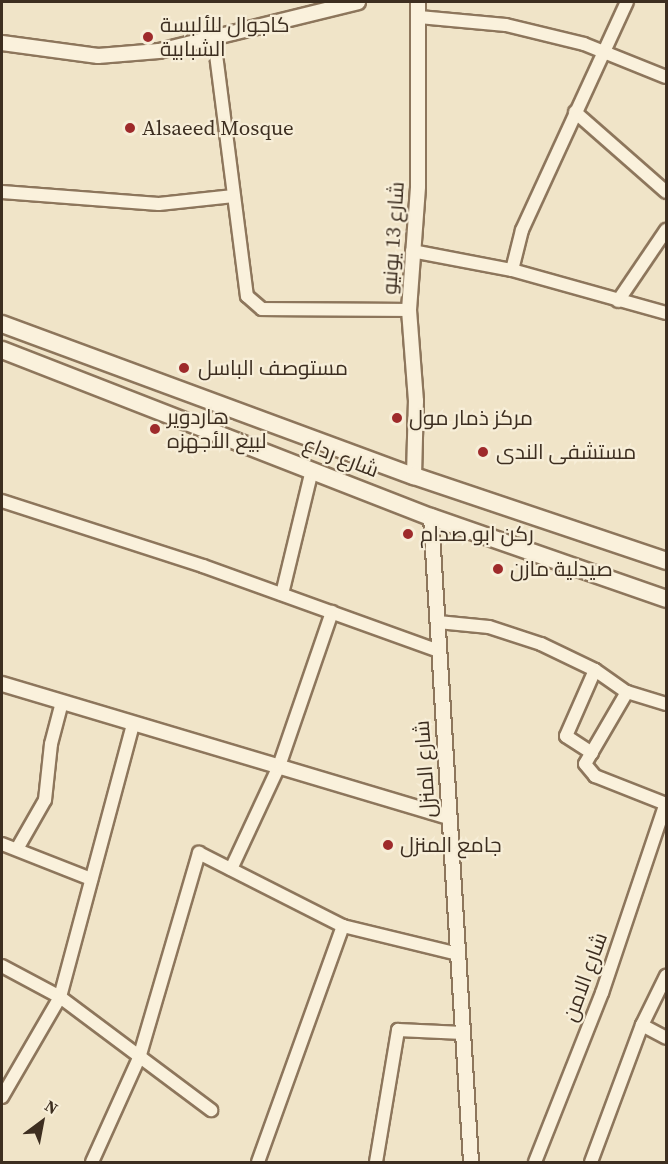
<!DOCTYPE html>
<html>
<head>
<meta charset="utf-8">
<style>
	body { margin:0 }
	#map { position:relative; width:668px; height:1164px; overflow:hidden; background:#f0e4c8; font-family:"Source Serif 4",Cairo,serif }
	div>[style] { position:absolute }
	.roads { filter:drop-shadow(2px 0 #8d765c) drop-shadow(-2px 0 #8d765c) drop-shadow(0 2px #8d765c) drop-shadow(0 -2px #8d765c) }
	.minor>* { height:12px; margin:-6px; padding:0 6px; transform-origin:6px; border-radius:6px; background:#faf1dc }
	.tertiary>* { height:14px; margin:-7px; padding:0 7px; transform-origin:7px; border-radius:7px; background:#faf1dc }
	.secondary>* { height:16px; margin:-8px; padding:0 8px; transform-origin:8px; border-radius:8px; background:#faf1dc }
	.dots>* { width:16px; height:16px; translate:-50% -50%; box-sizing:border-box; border:3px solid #f7eed8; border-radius:50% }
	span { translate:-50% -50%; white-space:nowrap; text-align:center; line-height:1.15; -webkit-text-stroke:4.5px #f7eed8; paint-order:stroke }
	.poi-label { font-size:21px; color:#3d2e20 }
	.left { translate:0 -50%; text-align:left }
	.street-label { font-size:21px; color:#3d2e20 }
	.frame { position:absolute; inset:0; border:3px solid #3d2e20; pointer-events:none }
	.north { position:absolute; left:12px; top:1092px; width:60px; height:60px; -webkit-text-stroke:4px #f7eed8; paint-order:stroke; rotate:32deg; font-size:16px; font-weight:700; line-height:24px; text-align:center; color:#3d2e20 }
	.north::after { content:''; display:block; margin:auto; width:21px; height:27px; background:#3d2e20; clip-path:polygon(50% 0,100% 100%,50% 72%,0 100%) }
</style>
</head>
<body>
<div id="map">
	<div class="roads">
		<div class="minor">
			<i style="left:419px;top:17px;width:87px;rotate:5.3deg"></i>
			<i style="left:506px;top:25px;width:80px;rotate:13.7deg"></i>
			<i style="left:584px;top:44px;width:88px;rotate:21.9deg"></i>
			<i style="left:214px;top:39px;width:259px;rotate:82.7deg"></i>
			<i style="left:247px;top:296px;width:20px;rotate:41deg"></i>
			<i style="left:262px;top:309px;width:147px;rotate:0.4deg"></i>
			<i style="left:575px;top:112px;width:121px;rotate:41.3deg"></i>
			<i style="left:2px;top:192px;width:157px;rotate:4.4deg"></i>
			<i style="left:159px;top:204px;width:75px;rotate:-6.1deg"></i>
			<i style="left:412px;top:251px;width:102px;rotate:10.8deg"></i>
			<i style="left:512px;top:270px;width:160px;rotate:15.6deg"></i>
			<i style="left:512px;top:270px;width:41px;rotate:-76deg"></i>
			<i style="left:522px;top:230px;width:251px;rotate:-65.3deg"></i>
			<i style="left:618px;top:301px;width:86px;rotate:-55.9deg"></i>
			<i style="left:2px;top:501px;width:211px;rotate:17.9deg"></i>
			<i style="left:203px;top:566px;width:251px;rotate:19.8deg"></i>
			<i style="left:282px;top:594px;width:128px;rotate:-76.4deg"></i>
			<i style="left:438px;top:622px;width:51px;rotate:5.6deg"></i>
			<i style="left:489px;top:627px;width:55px;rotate:18.1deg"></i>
			<i style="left:541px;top:644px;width:60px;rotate:25.7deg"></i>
			<i style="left:627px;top:692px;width:83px;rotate:120.3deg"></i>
			<i style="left:585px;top:764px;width:16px;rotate:50deg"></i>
			<i style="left:595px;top:776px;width:76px;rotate:21.5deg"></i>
			<i style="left:592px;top:753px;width:31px;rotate:-147deg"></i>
			<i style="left:566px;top:736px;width:72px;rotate:-66.3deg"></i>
			<i style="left:595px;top:670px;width:39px;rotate:35deg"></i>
			<i style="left:627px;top:692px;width:41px;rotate:17.1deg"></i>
			<i style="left:2px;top:844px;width:96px;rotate:21.5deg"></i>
			<i style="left:17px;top:849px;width:56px;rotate:-60.3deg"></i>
			<i style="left:45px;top:800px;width:56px;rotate:-83.9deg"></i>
			<i style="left:51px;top:744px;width:43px;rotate:-75.3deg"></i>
			<i style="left:231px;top:869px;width:114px;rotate:-65deg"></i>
			<i style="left:279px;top:766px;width:163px;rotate:-71deg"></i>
			<i style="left:2px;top:966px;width:66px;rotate:28.1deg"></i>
			<i style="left:60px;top:997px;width:189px;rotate:36.8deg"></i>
			<i style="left:642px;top:1025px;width:27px;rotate:28deg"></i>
			<i style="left:2px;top:1097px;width:116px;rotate:-59.9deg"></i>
			<i style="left:60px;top:997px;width:283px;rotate:-75deg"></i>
			<i style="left:92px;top:1162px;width:114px;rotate:-65.7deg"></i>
			<i style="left:139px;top:1058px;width:214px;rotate:-73.7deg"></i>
			<i style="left:199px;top:853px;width:161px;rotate:26.9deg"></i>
			<i style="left:258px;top:1162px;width:251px;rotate:-70.2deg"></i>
			<i style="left:343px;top:926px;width:118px;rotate:13.7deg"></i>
			<i style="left:376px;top:1162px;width:134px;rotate:-80.5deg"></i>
			<i style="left:398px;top:1030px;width:65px;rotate:2.6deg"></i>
			<i style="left:535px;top:1162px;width:182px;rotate:-68.4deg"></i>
			<i style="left:602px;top:993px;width:200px;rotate:-71.4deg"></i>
			<i style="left:591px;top:1162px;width:146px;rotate:-69.6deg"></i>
			<i style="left:642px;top:1025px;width:55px;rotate:-63.9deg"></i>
		</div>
		<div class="tertiary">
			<i style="left:2px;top:43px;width:97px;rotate:7.7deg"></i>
			<i style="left:98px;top:56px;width:61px;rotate:-4.7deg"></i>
			<i style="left:159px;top:51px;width:205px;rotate:-13.8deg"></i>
			<i style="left:414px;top:476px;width:75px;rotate:-88.5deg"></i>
			<i style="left:416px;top:401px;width:91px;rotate:-94.4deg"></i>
			<i style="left:409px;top:310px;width:124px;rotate:-85.8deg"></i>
			<i style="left:418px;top:186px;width:184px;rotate:-90deg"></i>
			<i style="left:431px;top:517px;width:646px;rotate:86.45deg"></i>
			<i style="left:2px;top:684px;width:466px;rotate:16.6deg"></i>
		</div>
		<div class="secondary">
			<i style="left:2px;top:324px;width:439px;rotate:20.3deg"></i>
			<i style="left:414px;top:476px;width:266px;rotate:18.6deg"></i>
			<i style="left:2px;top:350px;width:460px;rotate:21.3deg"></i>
			<i style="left:431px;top:517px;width:249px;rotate:19.2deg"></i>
		</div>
	</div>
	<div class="dots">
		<i style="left:148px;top:37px;background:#9e2a2b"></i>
		<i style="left:130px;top:128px;background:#9e2a2b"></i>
		<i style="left:184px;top:368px;background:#9e2a2b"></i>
		<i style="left:397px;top:418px;background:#9e2a2b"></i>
		<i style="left:155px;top:429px;background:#9e2a2b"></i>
		<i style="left:483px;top:452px;background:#9e2a2b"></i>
		<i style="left:408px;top:534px;background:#9e2a2b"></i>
		<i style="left:498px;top:569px;background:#9e2a2b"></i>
		<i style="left:388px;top:845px;background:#9e2a2b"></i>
	</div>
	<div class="poi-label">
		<span class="left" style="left:160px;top:37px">كاجوال للألبسة<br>الشبابية</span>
		<span class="left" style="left:142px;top:128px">Alsaeed Mosque</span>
		<span class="left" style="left:198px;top:368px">مستوصف الباسل</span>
		<span class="left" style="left:167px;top:429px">هاردوير<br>لبيع الأجهزه</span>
		<span class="left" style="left:409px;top:418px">مركز ذمار مول</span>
		<span class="left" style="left:496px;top:452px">مستشفى الندى</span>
		<span class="left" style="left:420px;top:534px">ركن ابو صدام</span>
		<span class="left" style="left:510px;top:569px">صيدلية مازن</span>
		<span class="left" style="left:400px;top:845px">جامع المنزل</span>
	</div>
	<div class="street-label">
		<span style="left:393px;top:238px;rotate:-86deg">شارع 13 يونيو</span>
		<span style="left:341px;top:457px;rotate:21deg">شارع رداع</span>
		<span style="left:425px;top:769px;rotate:-94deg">شارع المنزل</span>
		<span style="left:585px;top:977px;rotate:-70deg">شارع الامن</span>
	</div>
	<div class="frame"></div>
	<div class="north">N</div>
</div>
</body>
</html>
